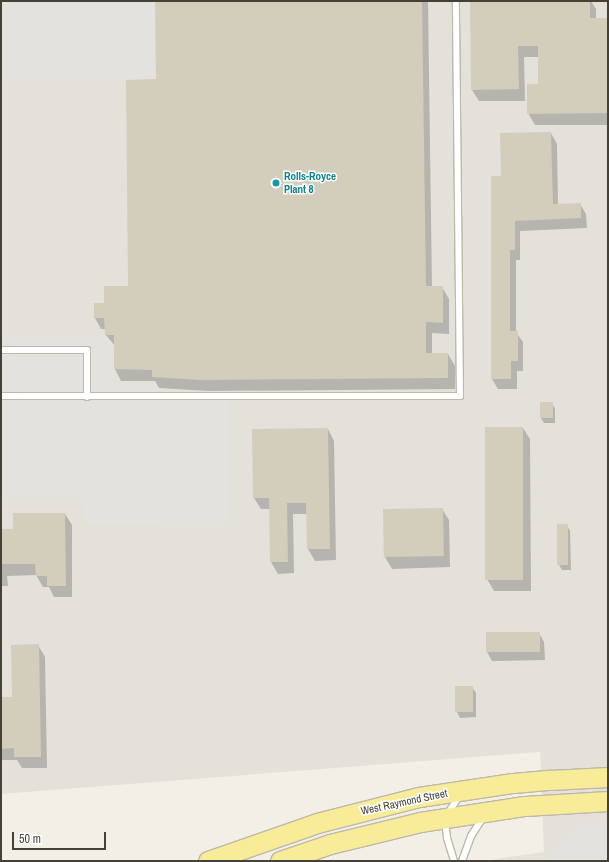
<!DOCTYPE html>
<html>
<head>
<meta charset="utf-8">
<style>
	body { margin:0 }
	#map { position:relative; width:609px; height:862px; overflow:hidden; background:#f2f0e6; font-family:"Archivo Narrow",sans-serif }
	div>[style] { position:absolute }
	.industrial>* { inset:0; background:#e4e1db }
	.parking>* { inset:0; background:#e3e2de; transform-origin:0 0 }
	.shadow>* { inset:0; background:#0003 }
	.building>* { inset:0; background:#d3cdbc; transform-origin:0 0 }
	.roads { filter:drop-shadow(1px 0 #bdb9a9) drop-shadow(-1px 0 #bdb9a9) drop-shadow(0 1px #bdb9a9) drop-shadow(0 -1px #bdb9a9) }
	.lane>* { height:6px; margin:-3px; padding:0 3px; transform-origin:3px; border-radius:3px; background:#fff }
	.primary>* { height:19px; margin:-9.5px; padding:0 9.5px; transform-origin:9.5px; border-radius:9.5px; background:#f8ec99 }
	.dots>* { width:11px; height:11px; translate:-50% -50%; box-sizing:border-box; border:2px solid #fff; border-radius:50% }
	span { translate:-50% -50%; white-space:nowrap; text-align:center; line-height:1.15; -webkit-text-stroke:3px #fff; paint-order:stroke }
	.culture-label { font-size:11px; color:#0d838f; font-weight:700 }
	.left { translate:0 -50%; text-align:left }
	.street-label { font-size:11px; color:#444136 }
	.frame { position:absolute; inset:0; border:2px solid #444136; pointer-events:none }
	.scale { position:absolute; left:12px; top:832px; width:94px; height:18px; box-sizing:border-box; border:2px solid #444136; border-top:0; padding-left:5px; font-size:12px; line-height:14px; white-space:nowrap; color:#444136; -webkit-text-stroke:3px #fff; paint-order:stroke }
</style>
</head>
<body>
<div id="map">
	<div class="industrial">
		<i style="clip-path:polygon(1px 1px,608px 1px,608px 861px,483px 861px,544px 852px,540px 752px,1px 794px)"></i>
	</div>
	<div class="parking">
		<i style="left:1px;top:1px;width:154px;height:80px"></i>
		<i style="clip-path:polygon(114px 335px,114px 383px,161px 384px,161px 394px,201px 393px,201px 380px,227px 379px,229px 523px,84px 524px,82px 498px,1px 498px,1px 336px)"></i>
		<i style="clip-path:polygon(584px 823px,608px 823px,608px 861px,547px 861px,546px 857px)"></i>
	</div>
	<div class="shadow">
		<i style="clip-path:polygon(156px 1px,428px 1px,432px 287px,442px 287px,449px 299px,449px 334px,432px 333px,432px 354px,448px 354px,455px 366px,455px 389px,208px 391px,159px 388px,155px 381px,121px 381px,115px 369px,115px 346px,106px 335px,106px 329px,101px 329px,95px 318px,106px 304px,129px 287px,157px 80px)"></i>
		<i style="clip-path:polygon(471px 1px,591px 1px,596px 9px,596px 19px,608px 19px,608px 125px,535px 125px,528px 113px,539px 85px,539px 57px,524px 57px,525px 101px,479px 101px,472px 90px)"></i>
		<i style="clip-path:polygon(551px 133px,557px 144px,558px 205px,580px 204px,586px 214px,587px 228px,520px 231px,520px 260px,516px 260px,516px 332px,523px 342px,523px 371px,517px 371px,517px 389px,498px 389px,492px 379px,492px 177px,502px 177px)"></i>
		<i style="clip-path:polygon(552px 403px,555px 409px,555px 423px,544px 423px,541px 418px)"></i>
		<i style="clip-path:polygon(523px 428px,530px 439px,531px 591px,494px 591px,487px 579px)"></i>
		<i style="clip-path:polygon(328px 429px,334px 441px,336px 560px,315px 561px,308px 549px,308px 514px,293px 514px,294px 573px,278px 574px,271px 562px,270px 509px,261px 509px,254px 498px)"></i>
		<i style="clip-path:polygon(442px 509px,449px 520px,450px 567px,392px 569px,385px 557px)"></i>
		<i style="clip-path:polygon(65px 514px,72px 525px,72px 597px,54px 597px,49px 587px,43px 587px,36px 575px,7px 576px,8px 586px,1px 586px,1px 530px,14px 530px)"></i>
		<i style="clip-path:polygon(567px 525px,570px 531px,571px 570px,562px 570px,559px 565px)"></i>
		<i style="clip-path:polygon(539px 633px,544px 642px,545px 660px,492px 661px,487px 652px,487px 634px)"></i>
		<i style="clip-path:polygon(38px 645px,45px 657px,47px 768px,22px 768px,17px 760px,1px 760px,1px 698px,13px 698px)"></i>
		<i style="clip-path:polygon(472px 687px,476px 693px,476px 717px,460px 718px,457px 712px)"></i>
	</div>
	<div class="building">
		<i style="clip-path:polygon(155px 1px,422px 1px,426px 286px,443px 286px,443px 323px,426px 322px,426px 353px,448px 353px,448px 378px,201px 380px,152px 377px,152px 370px,114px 369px,114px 335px,105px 335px,104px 318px,94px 318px,94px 303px,104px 303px,104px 286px,128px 286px,126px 80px,156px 79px)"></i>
		<i style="clip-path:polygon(470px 1px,590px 1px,590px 18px,608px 18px,608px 113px,527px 114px,527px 84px,538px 84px,538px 46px,518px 46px,519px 89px,471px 90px)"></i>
		<i style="clip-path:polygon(551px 132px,553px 204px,581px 203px,581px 218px,515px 221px,515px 250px,510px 250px,510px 331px,518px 331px,518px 361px,511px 361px,511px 379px,491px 379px,491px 176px,501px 176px,500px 133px)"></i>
		<i style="left:540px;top:402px;width:13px;height:16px"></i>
		<i style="left:485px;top:427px;width:38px;height:153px"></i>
		<i style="clip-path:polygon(328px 428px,330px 549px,307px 549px,306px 503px,287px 503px,288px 562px,270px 562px,269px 498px,253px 498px,252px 429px)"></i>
		<i style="left:443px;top:508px;width:48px;height:60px;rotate:89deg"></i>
		<i style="clip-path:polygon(13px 513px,65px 513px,66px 586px,47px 586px,47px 576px,36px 576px,35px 564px,1px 564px,1px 529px,13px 529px)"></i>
		<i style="left:557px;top:524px;width:11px;height:41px"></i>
		<i style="left:540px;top:632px;width:20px;height:54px;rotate:90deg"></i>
		<i style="clip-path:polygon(39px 644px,41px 757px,14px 757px,14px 748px,1px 749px,1px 697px,12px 697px,11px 645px)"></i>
		<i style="left:455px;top:686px;width:18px;height:26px"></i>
	</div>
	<div class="roads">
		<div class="lane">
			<i style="left:1px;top:350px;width:86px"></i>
			<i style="left:87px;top:350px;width:47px;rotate:90deg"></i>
			<i style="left:1px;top:396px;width:459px"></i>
			<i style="left:460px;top:396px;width:395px;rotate:-90.6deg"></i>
			<i style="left:448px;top:813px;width:23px;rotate:-56deg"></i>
			<i style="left:445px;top:821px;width:17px;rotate:83deg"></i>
			<i style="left:447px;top:838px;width:24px;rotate:73deg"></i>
			<i style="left:462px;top:861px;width:27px;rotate:-70deg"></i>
			<i style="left:471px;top:836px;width:24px;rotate:-57deg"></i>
		</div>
		<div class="primary">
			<i style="left:208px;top:861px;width:115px;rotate:-19.2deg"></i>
			<i style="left:317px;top:823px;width:105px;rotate:-14.3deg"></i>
			<i style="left:419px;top:797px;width:95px;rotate:-8.5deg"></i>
			<i style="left:513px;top:783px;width:37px;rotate:-5deg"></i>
			<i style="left:550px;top:780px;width:58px;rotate:-3deg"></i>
			<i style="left:280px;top:861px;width:53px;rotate:-18.8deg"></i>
			<i style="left:330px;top:844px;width:93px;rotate:-13.7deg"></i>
			<i style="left:420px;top:822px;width:106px;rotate:-8.7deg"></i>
			<i style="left:525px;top:806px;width:83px;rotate:-3.4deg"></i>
		</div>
	</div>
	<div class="dots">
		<i style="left:276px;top:183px;background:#0f9aa8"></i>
	</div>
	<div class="culture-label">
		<span class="left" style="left:284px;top:183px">Rolls-Royce<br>Plant 8</span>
	</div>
	<div class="street-label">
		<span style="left:404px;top:802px;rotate:-12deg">West Raymond Street</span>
	</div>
	<div class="frame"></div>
	<div class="scale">50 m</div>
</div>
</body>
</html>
